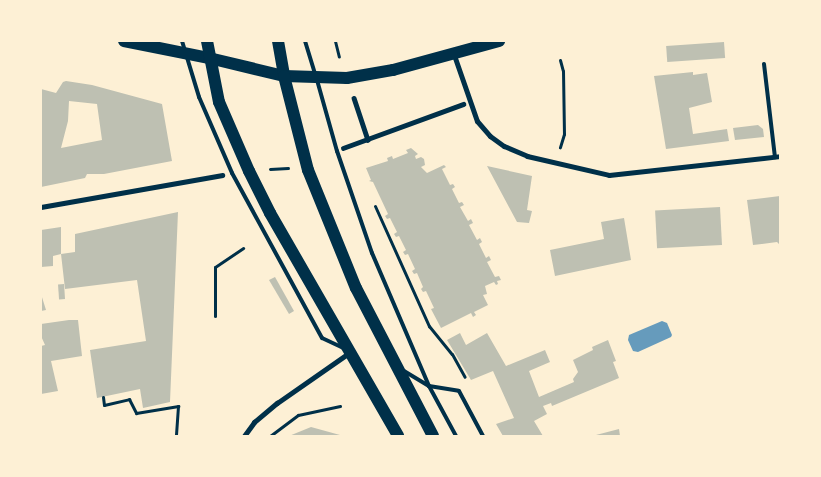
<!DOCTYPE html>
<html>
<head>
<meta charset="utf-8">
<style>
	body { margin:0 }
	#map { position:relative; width:821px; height:477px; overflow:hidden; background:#fdf0d5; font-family:"Noto Serif",serif }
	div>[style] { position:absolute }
	.water>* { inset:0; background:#669bbc }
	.building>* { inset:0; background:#bec0b2; transform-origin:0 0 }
	.path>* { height:3px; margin:-1.5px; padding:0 1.5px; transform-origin:1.5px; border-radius:1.5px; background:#003049 }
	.service>* { height:4px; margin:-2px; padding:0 2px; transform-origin:2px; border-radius:2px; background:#003049 }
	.pedestrian>* { height:4.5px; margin:-2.25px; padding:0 2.25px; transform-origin:2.25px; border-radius:2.25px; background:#003049 }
	.minor>* { height:5px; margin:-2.5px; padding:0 2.5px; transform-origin:2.5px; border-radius:2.5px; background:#003049 }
	.primary>* { height:12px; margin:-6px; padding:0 6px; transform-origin:6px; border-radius:6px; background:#003049 }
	span { translate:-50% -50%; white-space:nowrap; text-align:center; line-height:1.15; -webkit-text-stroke:5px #fdf0d5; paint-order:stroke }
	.frame { position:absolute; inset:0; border:42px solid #fdf0d5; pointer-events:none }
</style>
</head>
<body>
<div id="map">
	<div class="water">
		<i style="clip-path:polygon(662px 321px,667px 323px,672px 335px,671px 337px,638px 352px,633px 351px,628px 340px,629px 335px)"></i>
	</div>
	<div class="building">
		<i style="left:724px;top:42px;width:16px;height:58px;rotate:86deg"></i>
		<i style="clip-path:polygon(693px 72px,693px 75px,707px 73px,712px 102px,689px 108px,693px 134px,727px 129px,729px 141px,666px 149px,654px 76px)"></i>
		<i style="clip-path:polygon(evenodd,66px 81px,92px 85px,162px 104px,172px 161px,104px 174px,87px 174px,85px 178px,41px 187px,41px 89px,56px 93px,63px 82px,66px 81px,69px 101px,97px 104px,102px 140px,61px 148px,68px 121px,69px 101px)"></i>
		<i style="clip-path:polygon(758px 125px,763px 129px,764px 137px,735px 140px,733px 128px)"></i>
		<i style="clip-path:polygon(411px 148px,418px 154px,415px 156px,416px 159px,421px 157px,424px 159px,425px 165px,421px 167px,427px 173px,444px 165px,446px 167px,442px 169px,450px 185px,453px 184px,455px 187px,452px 189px,459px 203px,462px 202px,464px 205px,460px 207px,468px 221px,471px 219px,473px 223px,469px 225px,477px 240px,480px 238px,482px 242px,479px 244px,486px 258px,489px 256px,491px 260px,487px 262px,495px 277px,499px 276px,501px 280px,497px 281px,498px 284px,496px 285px,494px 282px,485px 286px,487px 294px,483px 295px,488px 305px,474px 312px,476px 315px,473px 317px,471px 313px,441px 328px,431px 309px,434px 308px,426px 291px,423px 292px,421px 289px,423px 287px,417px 273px,414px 274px,412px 271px,415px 269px,408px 254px,405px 255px,403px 252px,406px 250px,399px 236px,396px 237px,394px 234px,397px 232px,390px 218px,387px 219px,385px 216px,388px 214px,373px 182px,369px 181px,371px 180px,366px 168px,388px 161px,387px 158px,392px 156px,393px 159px,408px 153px,406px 150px)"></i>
		<i style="clip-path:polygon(487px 166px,532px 176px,527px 210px,532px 211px,529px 223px,517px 222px)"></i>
		<i style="clip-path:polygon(780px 196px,780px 245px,777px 242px,753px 245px,747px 200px)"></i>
		<i style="left:720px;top:207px;width:38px;height:65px;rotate:87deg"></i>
		<i style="clip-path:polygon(178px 212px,170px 402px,143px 408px,140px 389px,97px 398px,90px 350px,146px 341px,137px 280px,65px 289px,61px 254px,75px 252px,75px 234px)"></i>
		<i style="clip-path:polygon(624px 218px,631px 260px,555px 276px,550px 250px,604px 239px,601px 222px)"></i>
		<i style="clip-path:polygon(61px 227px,61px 254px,53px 256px,53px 266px,41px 267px,41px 230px)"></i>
		<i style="clip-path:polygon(275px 277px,294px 311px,289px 314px,269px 280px)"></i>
		<i style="left:64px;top:284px;width:15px;height:6px;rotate:86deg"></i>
		<i style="clip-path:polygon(41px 294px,46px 310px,41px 311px)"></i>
		<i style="clip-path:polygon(69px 320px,78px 320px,82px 356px,51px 361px,58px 391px,41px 394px,41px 346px,45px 345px,41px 336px,41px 324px)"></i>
		<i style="clip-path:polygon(460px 333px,466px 345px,487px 333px,506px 366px,545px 350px,550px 362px,529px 371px,539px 397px,574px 382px,573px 379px,578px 372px,573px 360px,593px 350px,592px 347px,608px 340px,616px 361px,613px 362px,619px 378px,552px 406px,551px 403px,543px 406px,547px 414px,534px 421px,543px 436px,503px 436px,496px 424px,514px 418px,493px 371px,471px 380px,447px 340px)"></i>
		<i style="clip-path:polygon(311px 427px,340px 435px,340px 436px,289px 436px)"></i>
		<i style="clip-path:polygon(619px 429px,620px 436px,596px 436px,596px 435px)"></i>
	</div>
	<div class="path">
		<i style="left:335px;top:41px;width:16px;rotate:76deg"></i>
		<i style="left:560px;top:60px;width:11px;rotate:75deg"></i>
		<i style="left:563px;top:71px;width:63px;rotate:89.1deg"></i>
		<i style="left:564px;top:134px;width:14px;rotate:107deg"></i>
		<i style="left:270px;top:169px;width:18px;rotate:-3deg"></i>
		<i style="left:375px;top:206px;width:132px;rotate:65.8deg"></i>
		<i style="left:429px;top:326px;width:36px;rotate:51deg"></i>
		<i style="left:452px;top:354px;width:26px;rotate:61deg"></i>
		<i style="left:215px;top:316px;width:49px;rotate:-90deg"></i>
		<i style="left:215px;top:267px;width:34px;rotate:-34deg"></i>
		<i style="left:103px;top:397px;width:8px;rotate:83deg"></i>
		<i style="left:104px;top:405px;width:26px;rotate:-13deg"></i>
		<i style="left:129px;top:399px;width:16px;rotate:63deg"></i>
		<i style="left:136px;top:413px;width:43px;rotate:-9.5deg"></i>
		<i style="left:178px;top:406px;width:30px;rotate:94deg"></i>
		<i style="left:270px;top:436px;width:35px;rotate:-37deg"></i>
		<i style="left:298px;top:415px;width:43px;rotate:-12.1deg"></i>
	</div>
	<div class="service">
		<i style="left:182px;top:41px;width:59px;rotate:73.1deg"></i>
		<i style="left:199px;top:97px;width:83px;rotate:66.5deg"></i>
		<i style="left:232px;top:173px;width:188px;rotate:61.4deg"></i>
		<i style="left:322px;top:338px;width:23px;rotate:25deg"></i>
		<i style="left:305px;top:41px;width:34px;rotate:73deg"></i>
		<i style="left:764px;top:64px;width:94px;rotate:83.3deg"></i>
		<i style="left:317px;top:80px;width:74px;rotate:74.3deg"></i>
		<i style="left:337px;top:151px;width:108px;rotate:71.1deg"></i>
		<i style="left:372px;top:253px;width:145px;rotate:66.8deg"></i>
		<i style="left:429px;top:386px;width:57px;rotate:61.6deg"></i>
		<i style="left:404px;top:371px;width:29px;rotate:31deg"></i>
		<i style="left:429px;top:386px;width:30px;rotate:9deg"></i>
		<i style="left:459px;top:391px;width:51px;rotate:61.9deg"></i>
	</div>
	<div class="pedestrian">
		<i style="left:354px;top:98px;width:44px;rotate:71.6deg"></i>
		<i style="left:343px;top:148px;width:128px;rotate:-20.1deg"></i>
		<i style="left:41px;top:207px;width:184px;rotate:-10deg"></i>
	</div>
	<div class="minor">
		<i style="left:454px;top:55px;width:70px;rotate:70.8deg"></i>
		<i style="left:477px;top:121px;width:20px;rotate:49deg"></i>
		<i style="left:490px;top:136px;width:17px;rotate:36deg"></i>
		<i style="left:504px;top:146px;width:25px;rotate:23deg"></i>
		<i style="left:527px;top:156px;width:84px;rotate:13deg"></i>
		<i style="left:609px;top:175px;width:172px;rotate:-6.3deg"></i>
		<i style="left:244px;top:436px;width:17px;rotate:-54deg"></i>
		<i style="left:254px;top:422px;width:30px;rotate:-40deg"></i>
		<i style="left:277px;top:403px;width:89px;rotate:-34.9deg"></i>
	</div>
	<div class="primary">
		<i style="left:124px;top:41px;width:87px;rotate:11.3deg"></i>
		<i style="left:209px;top:58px;width:77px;rotate:13.5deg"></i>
		<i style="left:284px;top:76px;width:63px;rotate:1.8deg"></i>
		<i style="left:347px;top:78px;width:47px;rotate:-9.9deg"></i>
		<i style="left:393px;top:70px;width:110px;rotate:-15.3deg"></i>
		<i style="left:207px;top:41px;width:62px;rotate:78.9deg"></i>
		<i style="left:219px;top:102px;width:75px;rotate:66.5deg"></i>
		<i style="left:249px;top:171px;width:47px;rotate:63.4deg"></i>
		<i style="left:270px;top:213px;width:257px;rotate:60.1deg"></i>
		<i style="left:278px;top:41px;width:36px;rotate:80deg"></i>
		<i style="left:284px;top:76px;width:97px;rotate:75.7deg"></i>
		<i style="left:308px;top:170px;width:127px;rotate:67.9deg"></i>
		<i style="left:356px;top:288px;width:167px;rotate:62.5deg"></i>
	</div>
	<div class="frame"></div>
</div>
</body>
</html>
